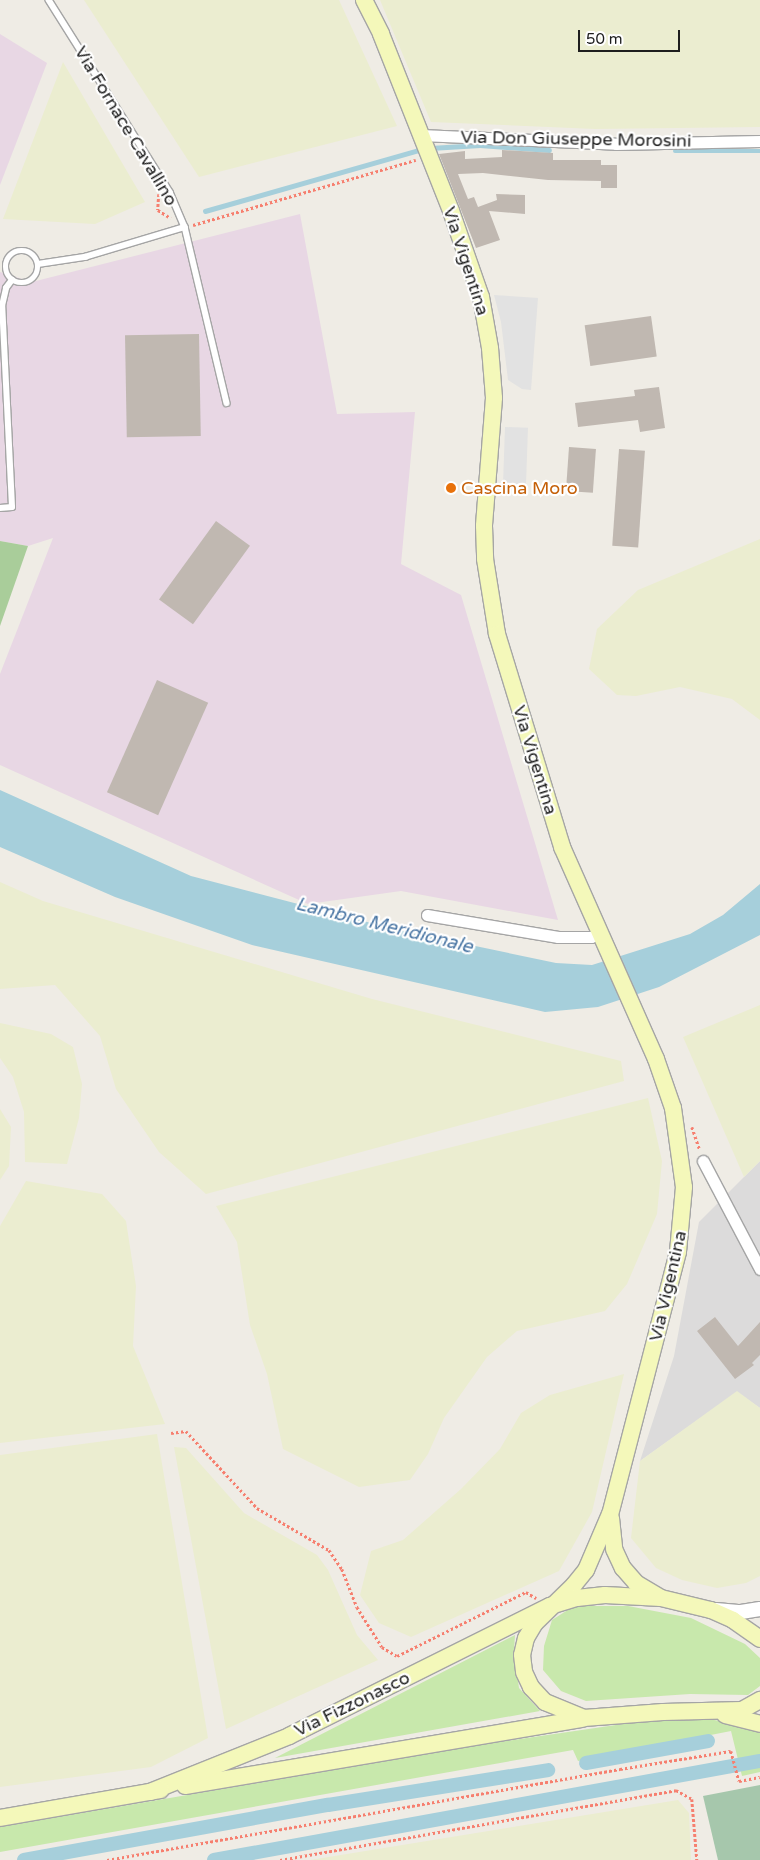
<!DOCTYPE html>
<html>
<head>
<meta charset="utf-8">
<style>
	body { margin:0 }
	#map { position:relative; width:760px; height:1860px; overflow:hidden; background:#efece5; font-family:"Varela Round",sans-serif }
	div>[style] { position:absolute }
	.residential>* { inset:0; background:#dcdbdb }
	.industrial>* { inset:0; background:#e8d7e4 }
	.farmland>* { inset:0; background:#ebedd0 }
	.grass>* { inset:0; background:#c8e8ac }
	.forest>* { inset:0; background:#a9cd9a }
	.cemetery>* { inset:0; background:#a6c7ac }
	.parking>* { inset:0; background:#e2e2e2; transform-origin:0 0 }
	.water>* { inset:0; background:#a6cfdb }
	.stream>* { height:4.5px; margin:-2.25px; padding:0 2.25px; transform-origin:2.25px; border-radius:2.25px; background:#a6cfdb }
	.canal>* { height:14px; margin:-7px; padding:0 7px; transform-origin:7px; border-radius:7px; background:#a6cfdb }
	.building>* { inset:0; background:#c0b8b1; transform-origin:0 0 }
	.path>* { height:2.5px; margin-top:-1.25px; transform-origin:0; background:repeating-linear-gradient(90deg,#f67f6f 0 2.5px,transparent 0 5px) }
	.roads { filter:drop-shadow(1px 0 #a5a5a5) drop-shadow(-1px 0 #a5a5a5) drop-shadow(0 1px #a5a5a5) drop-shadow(0 -1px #a5a5a5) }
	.service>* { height:5.5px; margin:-2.75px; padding:0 2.75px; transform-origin:2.75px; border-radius:2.75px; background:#fff }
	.service>.ring { margin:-2.75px; padding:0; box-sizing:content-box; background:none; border:5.5px solid #fff; border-radius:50% }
	.minor>* { height:11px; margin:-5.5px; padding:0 5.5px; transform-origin:5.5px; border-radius:5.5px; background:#fff }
	.tertiary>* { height:14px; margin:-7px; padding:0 7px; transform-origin:7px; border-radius:7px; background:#fff }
	.secondary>* { height:16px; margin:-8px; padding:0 8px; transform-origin:8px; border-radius:8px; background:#f4f8ba }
	.dots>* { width:14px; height:14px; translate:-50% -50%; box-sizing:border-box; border:2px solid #fff; border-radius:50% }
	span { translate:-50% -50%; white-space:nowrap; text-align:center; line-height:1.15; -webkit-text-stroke:4.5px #fff; paint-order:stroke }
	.street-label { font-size:18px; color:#1e1e1e }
	.food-label { font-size:18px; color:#c56008 }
	.left { translate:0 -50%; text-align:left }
	.water-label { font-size:19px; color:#4a76a4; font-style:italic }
	.scale { position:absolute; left:578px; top:30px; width:102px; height:22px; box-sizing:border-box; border:2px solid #1e1e1e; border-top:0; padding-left:6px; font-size:15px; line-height:18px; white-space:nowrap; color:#1e1e1e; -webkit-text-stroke:4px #fff; paint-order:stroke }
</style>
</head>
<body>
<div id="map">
	<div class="residential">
		<i style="clip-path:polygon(760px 1161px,760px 1408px,737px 1392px,640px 1461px,674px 1356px,699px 1222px)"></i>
	</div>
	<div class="industrial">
		<i style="clip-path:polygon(0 34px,47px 63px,0 185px)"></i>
		<i style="clip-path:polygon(300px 214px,337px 414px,415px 412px,401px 564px,461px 595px,558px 920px,401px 891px,308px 904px,0 765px,0 674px,53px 538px,28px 546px,0 541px,0 272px,32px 282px)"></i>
	</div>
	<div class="farmland">
		<i style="clip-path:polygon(84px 0,339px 0,397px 126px,199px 177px)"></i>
		<i style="clip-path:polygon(380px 0,760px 0,760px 127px,595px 129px,431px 122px)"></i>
		<i style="clip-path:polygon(63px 62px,145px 202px,95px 224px,3px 219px)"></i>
		<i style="clip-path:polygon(760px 539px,760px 720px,732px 699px,680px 687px,636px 696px,617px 695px,589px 669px,597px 629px,638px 590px)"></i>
		<i style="clip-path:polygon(0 882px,43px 901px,372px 999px,621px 1061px,624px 1081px,206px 1194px,159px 1152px,116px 1089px,100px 1036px,55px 985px,0 989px)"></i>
		<i style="clip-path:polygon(760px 1005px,760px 1161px,744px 1177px,683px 1037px)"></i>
		<i style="clip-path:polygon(0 1023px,51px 1034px,73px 1047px,82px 1084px,79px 1118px,67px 1164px,25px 1162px,24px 1112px,13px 1077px,0 1058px)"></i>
		<i style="clip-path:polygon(648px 1098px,662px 1161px,657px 1214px,627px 1284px,605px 1311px,517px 1331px,487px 1357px,444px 1418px,428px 1454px,410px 1480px,359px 1487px,283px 1449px,267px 1374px,250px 1325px,237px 1242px,216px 1206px)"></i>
		<i style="clip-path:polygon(0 1109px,11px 1127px,9px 1166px,0 1180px)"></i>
		<i style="clip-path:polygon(26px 1181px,102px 1194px,126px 1221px,136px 1286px,133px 1346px,165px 1424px,0 1443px,0 1226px)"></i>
		<i style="clip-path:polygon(624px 1374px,592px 1512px,559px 1571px,411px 1637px,379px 1623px,360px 1595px,371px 1551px,403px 1540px,461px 1489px,500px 1449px,521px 1413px,550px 1395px)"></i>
		<i style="clip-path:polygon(737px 1391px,760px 1408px,760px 1576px,746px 1583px,717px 1588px,682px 1580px,656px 1568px,631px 1538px,640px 1461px)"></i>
		<i style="clip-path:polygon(157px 1434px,208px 1738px,151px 1767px,0 1787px,0 1455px)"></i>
		<i style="clip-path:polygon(174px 1447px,186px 1448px,244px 1513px,317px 1555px,328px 1570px,357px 1635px,378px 1660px,226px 1729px)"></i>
		<i style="clip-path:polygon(678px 1800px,689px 1813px,691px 1860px,310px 1860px)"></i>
	</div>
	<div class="grass">
		<i style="clip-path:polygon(574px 1606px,628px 1606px,691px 1618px,745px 1644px,760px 1658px,760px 1686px,748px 1695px,690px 1694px,586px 1701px,561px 1691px,543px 1670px,544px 1646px,552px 1620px)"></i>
		<i style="clip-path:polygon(515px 1635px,514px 1652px,519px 1688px,540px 1711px,275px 1758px)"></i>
		<i style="clip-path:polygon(699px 1717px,760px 1729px,760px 1772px,742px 1776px,731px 1731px,578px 1761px,573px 1750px,0 1852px,0 1827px,492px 1743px,664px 1718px)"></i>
	</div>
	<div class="forest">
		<i style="clip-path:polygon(0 541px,28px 546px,0 626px)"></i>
	</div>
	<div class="cemetery">
		<i style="clip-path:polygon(760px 1785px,760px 1860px,718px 1860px,703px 1796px)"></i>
	</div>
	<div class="parking">
		<i style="clip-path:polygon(494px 295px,538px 298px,531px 390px,522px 389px,508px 380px,501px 322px)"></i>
		<i style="left:505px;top:427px;width:23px;height:63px;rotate:2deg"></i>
	</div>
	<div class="water">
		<i style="clip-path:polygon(0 790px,191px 876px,394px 929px,556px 963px,592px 965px,690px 934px,723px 915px,760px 884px,760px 935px,659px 987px,598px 1007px,545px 1012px,252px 945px,115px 897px,0 847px)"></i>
	</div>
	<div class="stream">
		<i style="left:430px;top:148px;width:50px;rotate:-3.4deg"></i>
		<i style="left:480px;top:145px;width:69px;rotate:4.1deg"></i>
		<i style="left:675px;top:151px;width:85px"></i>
		<i style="left:205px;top:211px;width:226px;rotate:-15.9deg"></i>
	</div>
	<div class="canal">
		<i style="left:586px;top:1763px;width:124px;rotate:-10.2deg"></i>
		<i style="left:24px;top:1860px;width:309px;rotate:-10.3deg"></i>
		<i style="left:328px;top:1805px;width:223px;rotate:-9deg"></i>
		<i style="left:214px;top:1860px;width:555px;rotate:-10.28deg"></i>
	</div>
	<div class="building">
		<i style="clip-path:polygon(502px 150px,553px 153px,553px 160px,601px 160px,601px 165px,617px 165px,617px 188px,601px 188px,601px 181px,548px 180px,483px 173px,458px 174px,468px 199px,474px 197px,478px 207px,497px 200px,496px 194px,525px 195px,525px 214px,489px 211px,500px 240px,476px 248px,439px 154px,465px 151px,465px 159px,502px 157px)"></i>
		<i style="left:651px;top:316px;width:41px;height:67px;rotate:82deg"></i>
		<i style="left:199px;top:334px;width:102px;height:74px;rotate:89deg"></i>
		<i style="clip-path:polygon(659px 387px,665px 428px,640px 432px,638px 420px,578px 427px,575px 403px,635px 396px,634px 390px)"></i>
		<i style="left:569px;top:447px;width:27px;height:44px;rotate:4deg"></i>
		<i style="left:619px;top:449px;width:26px;height:97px;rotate:4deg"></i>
		<i style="left:216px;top:521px;width:42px;height:97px;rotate:36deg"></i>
		<i style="left:157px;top:680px;width:56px;height:123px;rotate:24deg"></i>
		<i style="clip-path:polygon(715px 1317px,738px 1346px,760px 1322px,760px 1355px,752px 1363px,754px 1365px,735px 1379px,697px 1331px)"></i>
	</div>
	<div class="path">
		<i style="left:159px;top:194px;width:16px;rotate:94deg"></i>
		<i style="left:158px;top:210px;width:15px;rotate:32deg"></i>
		<i style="left:193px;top:225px;width:232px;rotate:-16.3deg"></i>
		<i style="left:692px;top:1127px;width:24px;rotate:71deg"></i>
		<i style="left:171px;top:1433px;width:15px;rotate:-8deg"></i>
		<i style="left:186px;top:1431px;width:105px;rotate:47.3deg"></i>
		<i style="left:257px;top:1508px;width:83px;rotate:30.3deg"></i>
		<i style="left:329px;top:1550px;width:23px;rotate:56deg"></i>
		<i style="left:342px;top:1569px;width:41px;rotate:68.5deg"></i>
		<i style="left:357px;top:1607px;width:47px;rotate:58deg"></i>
		<i style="left:382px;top:1647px;width:17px;rotate:31deg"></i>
		<i style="left:397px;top:1656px;width:144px;rotate:-26.4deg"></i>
		<i style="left:526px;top:1592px;width:12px;rotate:31deg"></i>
		<i style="left:107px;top:1860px;width:521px;rotate:-10.06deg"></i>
		<i style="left:620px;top:1769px;width:112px;rotate:-9.2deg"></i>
		<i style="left:731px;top:1751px;width:31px;rotate:75deg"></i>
		<i style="left:739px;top:1781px;width:21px;rotate:-11deg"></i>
		<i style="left:280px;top:1860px;width:402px;rotate:-10deg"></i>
		<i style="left:676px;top:1790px;width:18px;rotate:29deg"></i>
		<i style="left:692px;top:1799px;width:61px;rotate:85.3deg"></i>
	</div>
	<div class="roads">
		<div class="service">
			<i style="left:49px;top:0;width:227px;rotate:57.8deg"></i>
			<i style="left:170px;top:192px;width:38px;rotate:67deg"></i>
			<i style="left:185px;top:227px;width:181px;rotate:76.6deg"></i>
			<i class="ring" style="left:6px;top:251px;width:26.5px;height:26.5px"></i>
			<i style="left:38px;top:264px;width:48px;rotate:-8.5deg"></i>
			<i style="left:85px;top:257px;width:104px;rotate:-16.7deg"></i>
			<i style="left:0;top:508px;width:12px;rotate:-5deg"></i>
			<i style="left:12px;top:507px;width:201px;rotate:-92.8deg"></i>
			<i style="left:2px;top:306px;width:18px;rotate:-77deg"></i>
			<i style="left:6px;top:288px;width:10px;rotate:-53deg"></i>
		</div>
		<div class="minor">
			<i style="left:421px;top:135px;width:195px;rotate:2.6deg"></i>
			<i style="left:616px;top:144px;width:144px;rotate:-1.2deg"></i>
			<i style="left:427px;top:915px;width:133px;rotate:9.5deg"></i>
			<i style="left:558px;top:937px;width:33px"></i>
			<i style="left:591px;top:937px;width:10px;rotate:-24deg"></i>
			<i style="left:703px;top:1161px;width:122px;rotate:62.2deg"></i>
		</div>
		<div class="tertiary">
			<i style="left:716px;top:1610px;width:25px;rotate:5deg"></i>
			<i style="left:741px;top:1612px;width:19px;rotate:-9deg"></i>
		</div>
		<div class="secondary">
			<i style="left:364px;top:0;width:38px;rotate:63deg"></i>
			<i style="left:381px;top:34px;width:190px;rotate:68.4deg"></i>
			<i style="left:451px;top:211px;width:91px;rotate:70.8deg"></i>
			<i style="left:481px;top:297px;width:52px;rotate:80deg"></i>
			<i style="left:490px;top:348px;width:50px;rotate:85.4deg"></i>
			<i style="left:494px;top:398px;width:128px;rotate:94.5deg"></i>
			<i style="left:484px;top:526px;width:33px;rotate:88deg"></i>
			<i style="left:485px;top:559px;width:76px;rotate:80.9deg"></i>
			<i style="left:497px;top:634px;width:223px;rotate:73deg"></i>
			<i style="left:562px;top:847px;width:232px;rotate:66.1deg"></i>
			<i style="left:656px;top:1059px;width:52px;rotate:70.9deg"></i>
			<i style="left:673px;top:1108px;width:80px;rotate:82.1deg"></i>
			<i style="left:684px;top:1187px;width:65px;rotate:95.3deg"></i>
			<i style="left:678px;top:1252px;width:271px;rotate:104.5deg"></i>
			<i style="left:610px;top:1514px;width:61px;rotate:113.2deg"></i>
			<i style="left:586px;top:1570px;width:19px;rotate:129deg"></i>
			<i style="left:574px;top:1585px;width:54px;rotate:135.7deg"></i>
			<i style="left:535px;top:1623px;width:17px;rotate:121deg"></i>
			<i style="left:526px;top:1638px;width:17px;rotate:103deg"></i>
			<i style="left:522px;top:1655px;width:17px;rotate:83deg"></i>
			<i style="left:524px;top:1672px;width:17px;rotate:65deg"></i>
			<i style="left:531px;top:1687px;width:21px;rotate:47deg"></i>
			<i style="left:545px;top:1702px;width:42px;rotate:22.3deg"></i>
			<i style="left:584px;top:1718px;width:79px;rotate:-4.3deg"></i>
			<i style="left:663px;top:1712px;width:79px;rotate:-1.5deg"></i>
			<i style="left:742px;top:1710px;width:21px;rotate:-29deg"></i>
			<i style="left:611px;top:1518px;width:31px;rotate:84deg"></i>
			<i style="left:614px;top:1549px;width:21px;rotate:65deg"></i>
			<i style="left:623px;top:1568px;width:20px;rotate:49deg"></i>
			<i style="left:636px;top:1583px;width:27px;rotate:31deg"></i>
			<i style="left:725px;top:1715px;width:36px;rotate:14deg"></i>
			<i style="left:185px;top:1786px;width:403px;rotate:-9.6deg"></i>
			<i style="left:150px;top:1792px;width:150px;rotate:-21.9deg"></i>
			<i style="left:289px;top:1736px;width:292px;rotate:-26.5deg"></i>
			<i style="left:550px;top:1606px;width:28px;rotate:-17deg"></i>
			<i style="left:577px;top:1598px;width:28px;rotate:-6deg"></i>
			<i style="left:605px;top:1595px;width:56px;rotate:3.1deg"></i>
			<i style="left:661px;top:1598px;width:51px;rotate:13.5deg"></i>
			<i style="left:711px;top:1610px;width:24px;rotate:24deg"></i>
			<i style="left:733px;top:1620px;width:33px;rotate:35deg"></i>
			<i style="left:0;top:1818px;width:163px;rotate:-9.9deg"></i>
		</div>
	</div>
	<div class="dots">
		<i style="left:451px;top:488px;background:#e8710a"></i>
	</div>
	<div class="street-label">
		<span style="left:126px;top:126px;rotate:59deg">Via Fornace Cavallino</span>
		<span style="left:576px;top:139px;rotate:1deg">Via Don Giuseppe Morosini</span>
		<span style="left:466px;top:261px;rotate:72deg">Via Vigentina</span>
		<span style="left:535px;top:760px;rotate:73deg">Via Vigentina</span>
		<span style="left:668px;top:1286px;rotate:-77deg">Via Vigentina</span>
		<span style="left:352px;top:1704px;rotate:-26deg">Via Fizzonasco</span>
	</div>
	<div class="food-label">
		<span class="left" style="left:461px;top:488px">Cascina Moro</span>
	</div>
	<div class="water-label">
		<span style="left:384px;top:926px;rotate:14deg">Lambro Meridionale</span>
	</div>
	<div class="scale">50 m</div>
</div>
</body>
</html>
